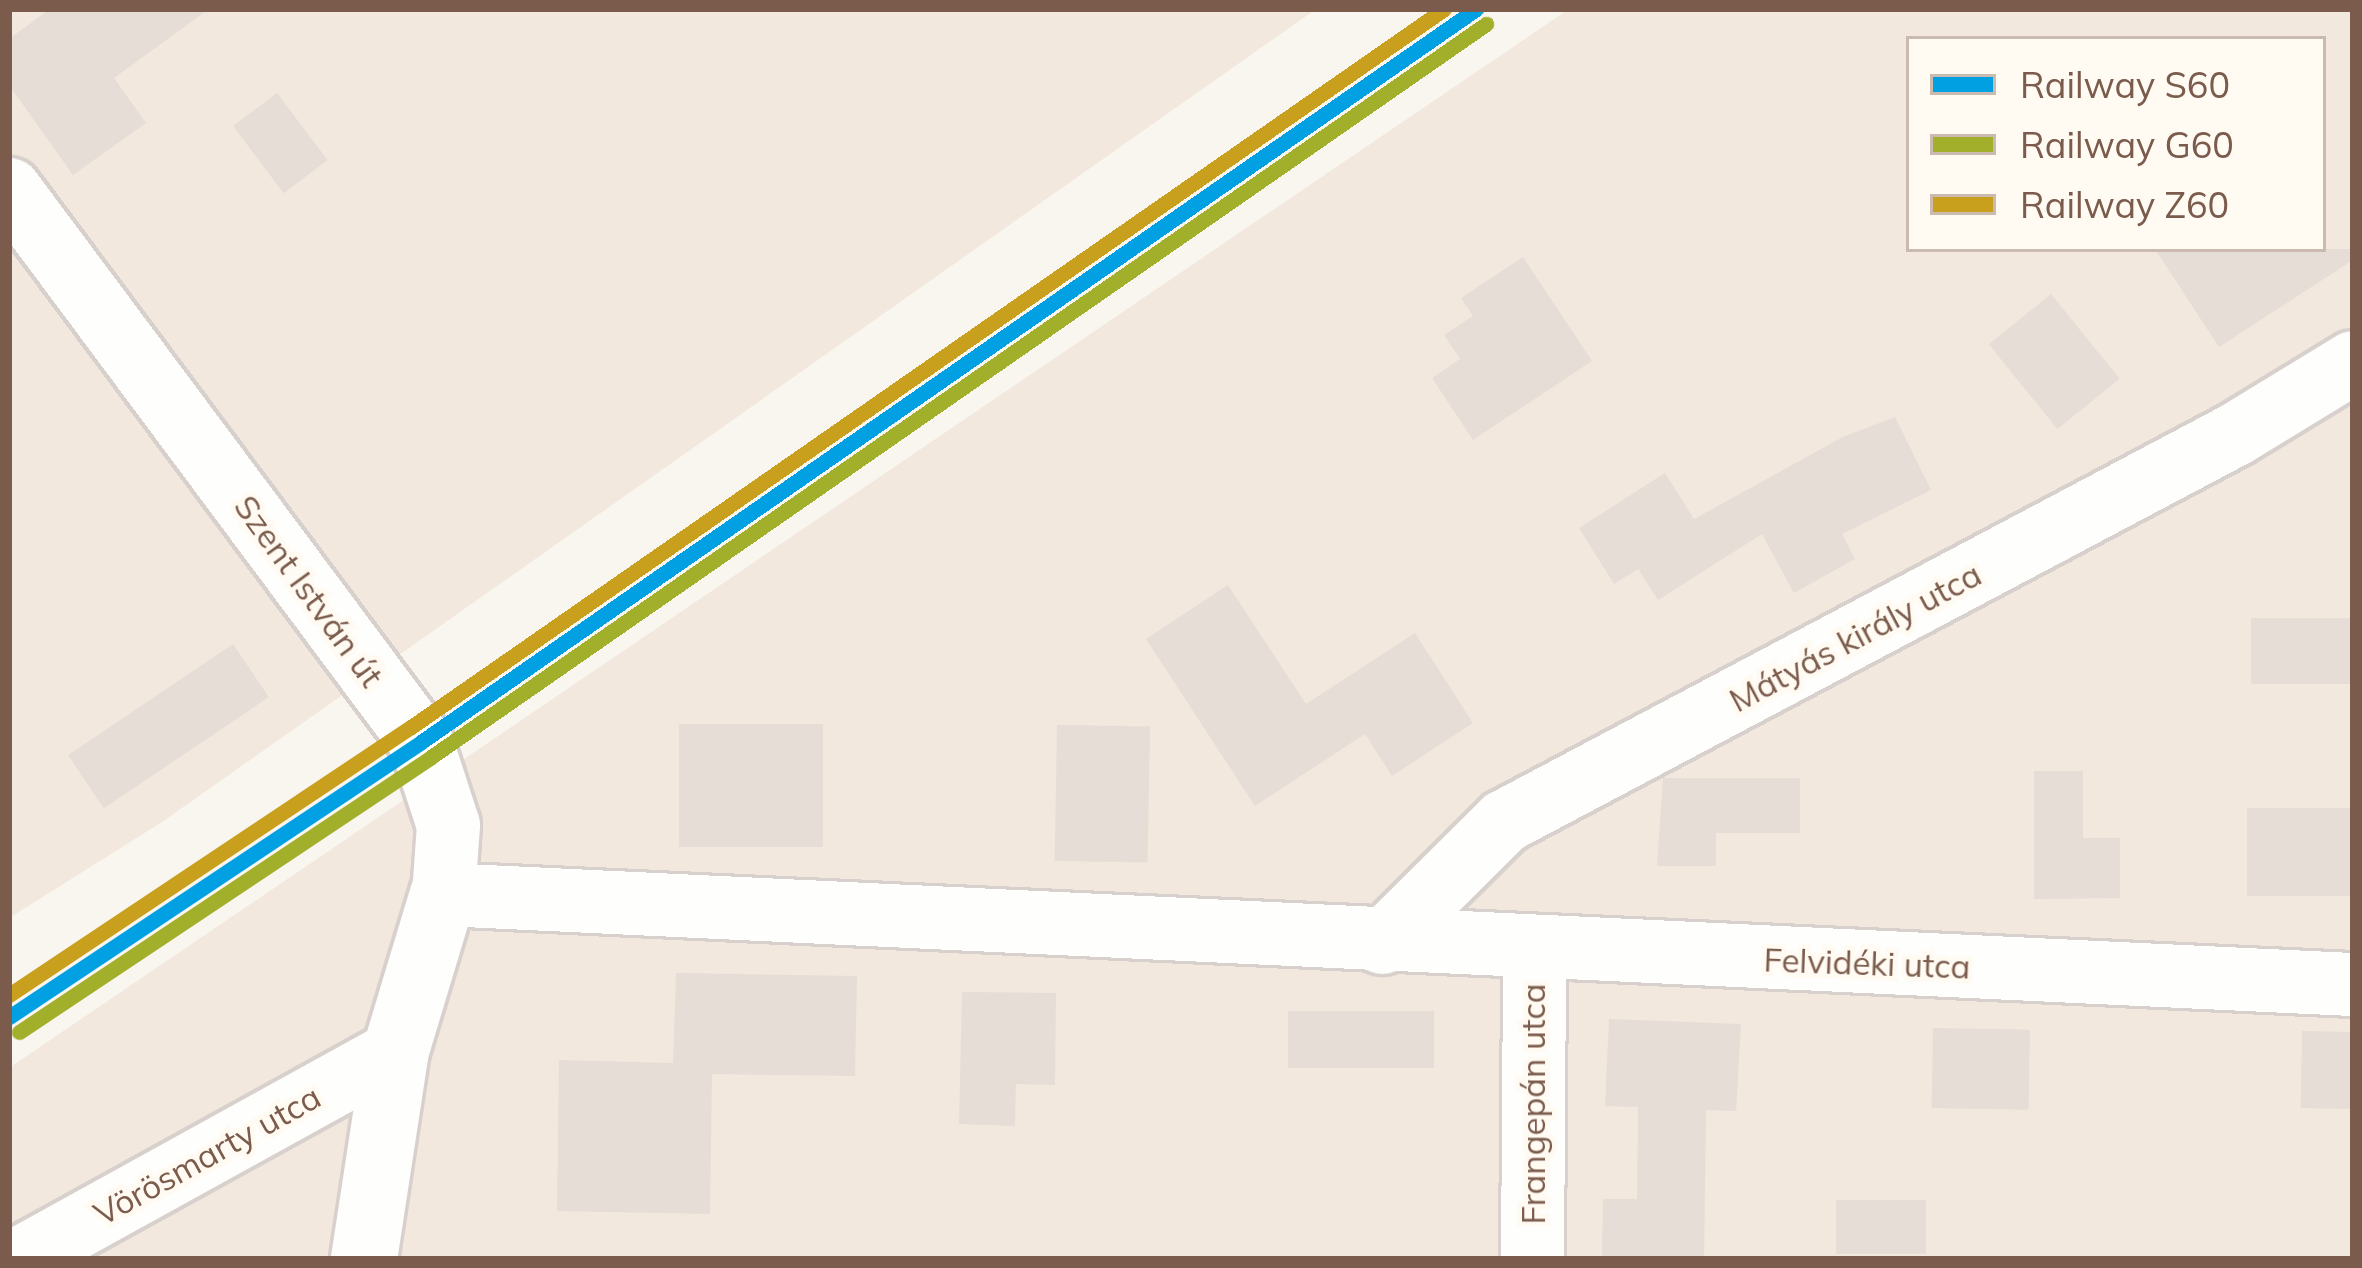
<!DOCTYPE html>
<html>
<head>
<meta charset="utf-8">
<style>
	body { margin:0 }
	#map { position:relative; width:2362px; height:1268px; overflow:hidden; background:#f9f5ef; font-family:Mulish,sans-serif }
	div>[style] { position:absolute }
	.residential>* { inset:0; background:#f2e8dd }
	.building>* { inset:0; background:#e6ddd6; transform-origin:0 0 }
	.roads { filter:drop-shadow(3px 0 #d8d0cc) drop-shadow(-3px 0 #d8d0cc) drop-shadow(0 3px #d8d0cc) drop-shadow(0 -3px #d8d0cc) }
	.minor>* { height:63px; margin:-31.5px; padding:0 31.5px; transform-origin:31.5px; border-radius:31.5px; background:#fefefd }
	.tertiary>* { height:66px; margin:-33px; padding:0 33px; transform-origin:33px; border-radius:33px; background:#fefefd }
	.rail-1>* { height:15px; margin:-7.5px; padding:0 7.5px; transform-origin:7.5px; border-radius:7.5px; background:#00a0e3 }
	.rail-2>* { height:15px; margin:-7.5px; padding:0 7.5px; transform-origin:7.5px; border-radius:7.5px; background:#a2af2a }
	.rail-3>* { height:15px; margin:-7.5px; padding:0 7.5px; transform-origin:7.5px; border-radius:7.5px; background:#c99f1e }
	span { translate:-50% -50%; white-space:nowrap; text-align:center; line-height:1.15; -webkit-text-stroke:10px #fffaf2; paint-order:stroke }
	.street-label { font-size:33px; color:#7a5b4c }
	.frame { position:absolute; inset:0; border:12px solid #7a5b4c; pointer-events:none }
	.legend { position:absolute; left:1906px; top:36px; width:420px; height:216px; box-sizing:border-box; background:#fffaf2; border:3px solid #cabab0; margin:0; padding:15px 21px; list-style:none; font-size:36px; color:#7a5b4c }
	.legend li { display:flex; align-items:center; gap:24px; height:60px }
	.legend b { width:60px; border:3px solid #cabab0 }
</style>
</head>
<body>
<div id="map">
	<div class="residential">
		<i style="clip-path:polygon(9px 9px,1316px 9px,162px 822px,9px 918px)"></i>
		<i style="clip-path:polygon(evenodd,1569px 9px,2353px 9px,2353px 1259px,9px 1259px,9px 1068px,1569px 9px,1909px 39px,2323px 39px,2323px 249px,1909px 249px,1909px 39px)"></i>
	</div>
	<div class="building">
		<i style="clip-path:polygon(50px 9px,209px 9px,114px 78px,146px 123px,73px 175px,9px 85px,9px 39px)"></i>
		<i style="left:277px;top:93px;width:84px;height:55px;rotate:53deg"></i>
		<i style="clip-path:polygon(2155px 249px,2353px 249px,2353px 260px,2219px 347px)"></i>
		<i style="clip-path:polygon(1523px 257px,1592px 361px,1473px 440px,1432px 378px,1460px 359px,1444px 335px,1473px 316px,1461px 298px)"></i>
		<i style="left:2051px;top:294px;width:109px;height:80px;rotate:51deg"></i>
		<i style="clip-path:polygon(1895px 417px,1931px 490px,1842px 534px,1855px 559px,1794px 593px,1762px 534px,1658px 600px,1638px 569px,1614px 584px,1579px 528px,1665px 473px,1694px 519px,1843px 437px)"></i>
		<i style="clip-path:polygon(1228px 585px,1306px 704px,1415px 633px,1473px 723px,1392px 776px,1365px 734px,1255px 806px,1146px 639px)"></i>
		<i style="left:2251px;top:618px;width:102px;height:66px"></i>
		<i style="left:233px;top:644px;width:64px;height:199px;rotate:56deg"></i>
		<i style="left:679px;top:724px;width:144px;height:123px"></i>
		<i style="left:1057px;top:725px;width:93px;height:136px;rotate:1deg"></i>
		<i style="clip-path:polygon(2034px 771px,2083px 771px,2083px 838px,2120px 838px,2120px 898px,2034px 899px)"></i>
		<i style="clip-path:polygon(1663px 778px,1800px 778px,1800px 833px,1716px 833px,1716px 866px,1657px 866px)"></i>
		<i style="left:2353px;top:808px;width:88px;height:106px;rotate:90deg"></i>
		<i style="clip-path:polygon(676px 973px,857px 976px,855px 1076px,712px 1074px,710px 1214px,557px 1211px,559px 1060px,673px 1063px)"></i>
		<i style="clip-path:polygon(962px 992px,1056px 993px,1055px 1085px,1016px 1084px,1015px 1126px,959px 1124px)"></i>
		<i style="left:1288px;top:1011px;width:146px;height:57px"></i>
		<i style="clip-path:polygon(1609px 1019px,1741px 1024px,1736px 1111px,1706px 1110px,1704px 1259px,1602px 1259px,1603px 1199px,1637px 1199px,1638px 1107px,1605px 1106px)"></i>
		<i style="left:1933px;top:1028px;width:97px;height:80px;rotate:1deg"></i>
		<i style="left:2302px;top:1031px;width:51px;height:77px;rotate:1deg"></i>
		<i style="left:1836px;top:1200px;width:90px;height:54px"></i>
	</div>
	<div class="roads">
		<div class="minor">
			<i style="left:9px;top:189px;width:690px;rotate:53.31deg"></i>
			<i style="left:421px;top:742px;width:87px;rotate:72deg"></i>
			<i style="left:448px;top:825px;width:69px;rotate:94.1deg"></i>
			<i style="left:443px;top:894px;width:1912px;rotate:2.7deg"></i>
			<i style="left:1382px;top:942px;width:172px;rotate:-44.8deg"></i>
			<i style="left:1504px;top:821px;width:827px;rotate:-27.9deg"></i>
			<i style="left:2235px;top:434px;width:138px;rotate:-31.4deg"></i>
			<i style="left:18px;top:1259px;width:432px;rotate:-28.9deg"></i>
			<i style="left:1532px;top:1259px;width:310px;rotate:-89.6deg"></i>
		</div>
		<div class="tertiary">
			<i style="left:364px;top:1259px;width:211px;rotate:-81.3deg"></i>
			<i style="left:396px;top:1050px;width:163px;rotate:-73.2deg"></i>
		</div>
	</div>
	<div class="rail-1">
		<i style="left:9px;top:1017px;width:495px;rotate:-33.7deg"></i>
		<i style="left:421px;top:742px;width:1285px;rotate:-34.79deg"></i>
	</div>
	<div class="rail-2">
		<i style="left:19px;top:1032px;width:495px;rotate:-33.7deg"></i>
		<i style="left:431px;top:757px;width:1285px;rotate:-34.79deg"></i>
	</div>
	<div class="rail-3">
		<i style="left:9px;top:995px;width:483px;rotate:-33.7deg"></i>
		<i style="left:411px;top:727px;width:1258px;rotate:-34.8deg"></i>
	</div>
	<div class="street-label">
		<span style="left:309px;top:591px;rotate:54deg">Szent István út</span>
		<span style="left:1855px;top:637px;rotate:-28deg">Mátyás király utca</span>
		<span style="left:1867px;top:963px;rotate:2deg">Felvidéki utca</span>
		<span style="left:1533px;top:1104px;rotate:-90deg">Frangepán utca</span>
		<span style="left:207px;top:1155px;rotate:-29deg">Vörösmarty utca</span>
	</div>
	<div class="frame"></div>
	<ul class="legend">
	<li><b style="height:15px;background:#00a0e3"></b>Railway S60</li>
	<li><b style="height:15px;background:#a2af2a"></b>Railway G60</li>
	<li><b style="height:15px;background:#c99f1e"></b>Railway Z60</li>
	</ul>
</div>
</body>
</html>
